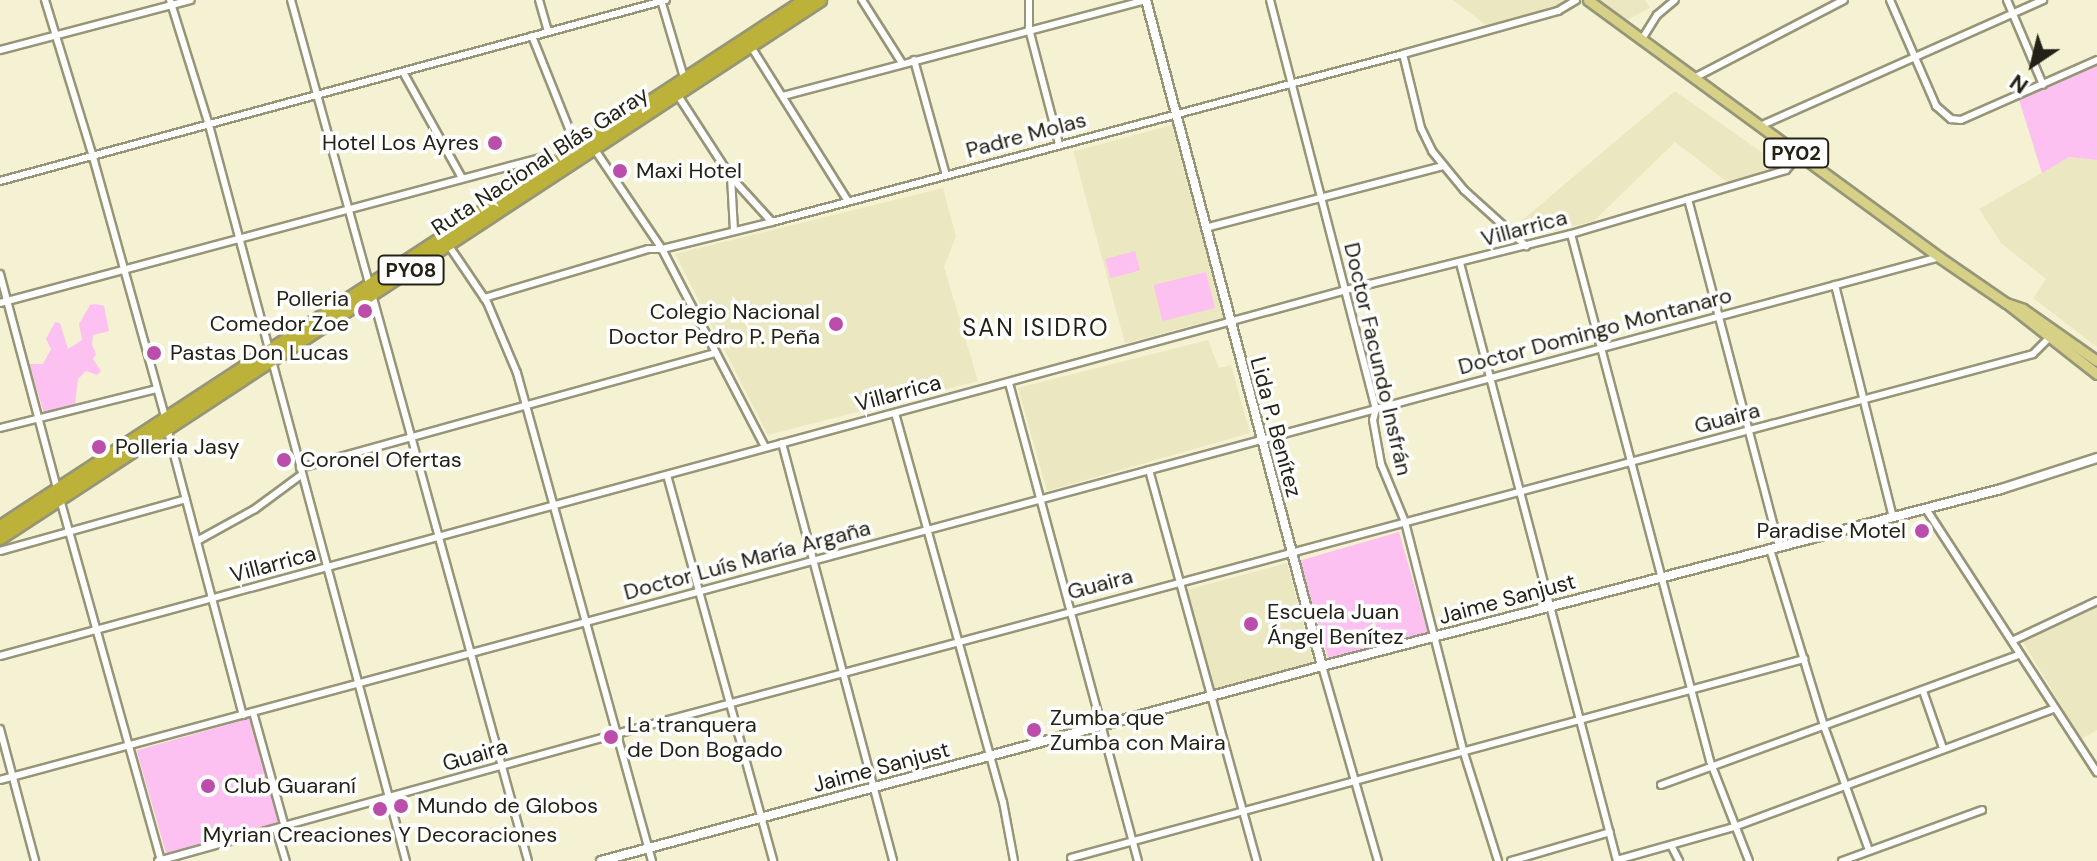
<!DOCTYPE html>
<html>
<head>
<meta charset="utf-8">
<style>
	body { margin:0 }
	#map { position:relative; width:2097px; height:861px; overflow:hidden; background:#f4f2d2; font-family:"DM Sans",sans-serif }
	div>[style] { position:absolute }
	.built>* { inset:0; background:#ebe8c1; transform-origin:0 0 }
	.green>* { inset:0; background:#fcc1f0; transform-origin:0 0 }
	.roads { filter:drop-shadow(2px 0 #979578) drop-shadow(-2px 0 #979578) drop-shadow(0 2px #979578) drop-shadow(0 -2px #979578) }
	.street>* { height:6px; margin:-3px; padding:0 3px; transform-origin:3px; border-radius:3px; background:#fff }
	.secondary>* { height:8px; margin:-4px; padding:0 4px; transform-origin:4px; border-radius:4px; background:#fff }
	.primary>* { height:9px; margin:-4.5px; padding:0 4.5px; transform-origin:4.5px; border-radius:4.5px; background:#d7d188 }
	.highway>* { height:11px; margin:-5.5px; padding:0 5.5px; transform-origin:5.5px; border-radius:5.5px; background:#bdb239 }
	.dots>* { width:22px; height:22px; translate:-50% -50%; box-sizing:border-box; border:4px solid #fff; border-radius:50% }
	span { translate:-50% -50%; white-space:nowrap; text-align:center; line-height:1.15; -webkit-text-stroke:7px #fff; paint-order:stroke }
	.shield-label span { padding:2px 6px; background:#fff; border:2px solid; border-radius:6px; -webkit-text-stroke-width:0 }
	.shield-label { font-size:20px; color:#232216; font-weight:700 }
	.street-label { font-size:22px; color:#232216 }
	.poi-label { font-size:22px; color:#232216 }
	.right { translate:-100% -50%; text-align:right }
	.left { translate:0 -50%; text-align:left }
	.neighbourhood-label { font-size:24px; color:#232216; letter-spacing:2px }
	.north { position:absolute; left:1993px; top:24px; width:80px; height:80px; -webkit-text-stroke:6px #fff; paint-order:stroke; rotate:215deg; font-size:22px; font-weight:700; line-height:32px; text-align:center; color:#232216 }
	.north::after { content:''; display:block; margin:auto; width:28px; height:36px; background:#232216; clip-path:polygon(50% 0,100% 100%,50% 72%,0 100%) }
</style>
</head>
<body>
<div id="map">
	<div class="built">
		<i style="clip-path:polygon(1453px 0,1564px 0,1560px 7px,1486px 25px)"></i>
		<i style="clip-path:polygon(1597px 0,1645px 0,1650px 8px,1625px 21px)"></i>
		<i style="clip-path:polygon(1675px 91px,1781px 166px,1730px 184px,1675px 142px,1594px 221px,1525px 239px,1514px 227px)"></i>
		<i style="left:1172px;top:125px;width:199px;height:102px;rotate:75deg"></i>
		<i style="clip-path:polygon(2069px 157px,2097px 160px,2097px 347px,2033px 298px,2046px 279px,2001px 243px,1979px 209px)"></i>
		<i style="clip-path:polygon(943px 188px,956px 236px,944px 267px,978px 381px,768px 435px,675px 254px)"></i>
		<i style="clip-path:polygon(1208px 340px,1219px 368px,1231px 365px,1250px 433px,1047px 491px,1018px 388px)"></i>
		<i style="left:1287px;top:563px;width:103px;height:104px;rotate:75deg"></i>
		<i style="clip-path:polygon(2097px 607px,2097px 730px,2081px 739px,2023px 642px)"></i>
	</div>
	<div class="green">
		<i style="clip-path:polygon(2097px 64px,2097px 160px,2069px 157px,2042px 173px,2019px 100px)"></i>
		<i style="left:1135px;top:251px;width:20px;height:31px;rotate:75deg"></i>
		<i style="left:1206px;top:272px;width:37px;height:54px;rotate:76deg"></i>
		<i style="clip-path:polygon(96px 304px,104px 306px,109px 331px,93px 335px,92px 345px,96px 354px,93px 359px,101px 371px,97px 375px,86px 371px,78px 379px,75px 404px,44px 413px,29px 364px,43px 364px,51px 349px,46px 339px,55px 322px,60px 323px,68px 349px,82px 340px,79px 324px,90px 305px)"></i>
		<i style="left:1399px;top:532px;width:104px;height:103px;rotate:74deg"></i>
		<i style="left:250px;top:718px;width:109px;height:118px;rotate:74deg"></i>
	</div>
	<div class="roads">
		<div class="street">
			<i style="left:45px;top:0;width:164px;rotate:73deg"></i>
			<i style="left:93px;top:157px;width:270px;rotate:74.5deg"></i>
			<i style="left:170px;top:0;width:131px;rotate:72.7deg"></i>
			<i style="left:209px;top:125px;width:762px;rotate:75.02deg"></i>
			<i style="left:291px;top:0;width:893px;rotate:74.61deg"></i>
			<i style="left:539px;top:0;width:32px;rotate:74deg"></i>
			<i style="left:661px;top:0;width:84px;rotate:73.5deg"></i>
			<i style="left:862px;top:0;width:75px;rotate:57.6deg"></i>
			<i style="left:1029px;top:0;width:29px;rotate:90deg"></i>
			<i style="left:1029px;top:29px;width:119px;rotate:75.4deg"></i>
			<i style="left:1270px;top:0;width:423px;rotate:75.5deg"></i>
			<i style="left:1376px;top:409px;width:11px;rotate:105deg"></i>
			<i style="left:1373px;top:420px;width:45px;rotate:79.7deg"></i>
			<i style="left:1381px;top:464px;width:63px;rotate:67.5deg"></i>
			<i style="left:1405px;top:522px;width:238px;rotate:75.7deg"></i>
			<i style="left:1464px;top:753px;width:113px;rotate:72.5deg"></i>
			<i style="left:1890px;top:0;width:116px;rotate:66.5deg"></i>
			<i style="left:1936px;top:106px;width:20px;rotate:41deg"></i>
			<i style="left:1951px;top:119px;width:10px;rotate:6deg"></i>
			<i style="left:1961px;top:120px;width:149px;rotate:-23.8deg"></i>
			<i style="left:2007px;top:0;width:92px;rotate:67deg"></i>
			<i style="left:532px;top:36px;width:124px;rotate:68.2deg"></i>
			<i style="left:1642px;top:39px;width:28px;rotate:-58deg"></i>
			<i style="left:1657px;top:15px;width:23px;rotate:-40deg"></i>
			<i style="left:750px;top:45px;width:184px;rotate:57.9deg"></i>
			<i style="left:0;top:50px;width:197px;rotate:-14.7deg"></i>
			<i style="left:1403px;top:54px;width:76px;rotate:76.3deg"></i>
			<i style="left:1421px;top:128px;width:25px;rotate:64deg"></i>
			<i style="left:1432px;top:151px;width:50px;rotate:50.6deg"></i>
			<i style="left:1464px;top:190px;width:84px;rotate:42.1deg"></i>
			<i style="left:914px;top:60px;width:119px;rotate:74.5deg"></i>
			<i style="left:403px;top:72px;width:121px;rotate:60.9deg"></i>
			<i style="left:1694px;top:78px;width:169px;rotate:-27.5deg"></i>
			<i style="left:677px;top:94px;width:99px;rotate:57deg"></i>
			<i style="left:731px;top:177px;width:53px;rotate:86.8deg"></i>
			<i style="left:783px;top:96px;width:376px;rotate:-14.8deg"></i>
			<i style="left:1760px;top:126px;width:310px;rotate:-24deg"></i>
			<i style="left:593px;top:147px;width:123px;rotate:55.9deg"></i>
			<i style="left:662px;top:249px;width:223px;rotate:62.5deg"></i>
			<i style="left:731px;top:177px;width:61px;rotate:47.7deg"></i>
			<i style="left:0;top:181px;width:690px;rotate:-15.2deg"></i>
			<i style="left:1688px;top:199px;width:360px;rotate:75.3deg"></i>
			<i style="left:1205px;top:228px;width:246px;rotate:-14.6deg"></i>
			<i style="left:1571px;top:234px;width:545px;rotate:75.22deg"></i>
			<i style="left:1710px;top:761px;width:107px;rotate:68.7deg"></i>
			<i style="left:447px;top:243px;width:71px;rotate:55.9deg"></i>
			<i style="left:487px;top:302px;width:77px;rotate:67.1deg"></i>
			<i style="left:517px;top:373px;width:506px;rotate:74.54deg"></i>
			<i style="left:1460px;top:263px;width:618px;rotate:75.29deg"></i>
			<i style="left:0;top:274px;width:221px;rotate:75.1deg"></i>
			<i style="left:1835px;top:285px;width:240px;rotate:76deg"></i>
			<i style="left:484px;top:298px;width:171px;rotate:-16.6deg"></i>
			<i style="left:648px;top:249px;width:14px"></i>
			<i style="left:662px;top:249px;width:113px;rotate:-13.8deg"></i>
			<i style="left:772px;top:222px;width:653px;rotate:-14.91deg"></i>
			<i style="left:1403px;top:54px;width:161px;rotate:-15.5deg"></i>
			<i style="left:1558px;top:11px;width:21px;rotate:-31deg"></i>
			<i style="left:0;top:303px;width:563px;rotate:-15.02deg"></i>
			<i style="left:544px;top:157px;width:12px;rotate:24deg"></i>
			<i style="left:1009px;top:383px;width:495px;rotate:74.9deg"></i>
			<i style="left:895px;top:413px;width:404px;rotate:74.5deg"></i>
			<i style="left:1003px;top:802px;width:60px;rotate:79.4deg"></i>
			<i style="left:0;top:428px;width:161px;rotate:-14deg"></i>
			<i style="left:167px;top:428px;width:297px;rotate:75.2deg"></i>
			<i style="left:782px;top:443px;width:432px;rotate:75.1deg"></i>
			<i style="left:300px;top:468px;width:431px;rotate:-15.5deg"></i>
			<i style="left:1149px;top:470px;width:406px;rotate:74.6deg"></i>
			<i style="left:667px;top:475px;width:400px;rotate:74.6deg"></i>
			<i style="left:60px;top:499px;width:376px;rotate:74.4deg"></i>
			<i style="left:1926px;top:509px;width:314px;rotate:57deg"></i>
			<i style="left:197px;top:541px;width:66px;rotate:-28.9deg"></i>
			<i style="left:255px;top:509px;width:57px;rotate:-36.5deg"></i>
			<i style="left:1770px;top:549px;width:185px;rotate:73deg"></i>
			<i style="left:1824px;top:726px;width:132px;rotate:70.1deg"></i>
			<i style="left:0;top:551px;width:193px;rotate:-15.6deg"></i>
			<i style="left:2012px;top:641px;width:94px;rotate:-25.2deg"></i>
			<i style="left:0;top:656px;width:1395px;rotate:-15.21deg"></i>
			<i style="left:1346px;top:290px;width:232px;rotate:-14deg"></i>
			<i style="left:1571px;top:234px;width:224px;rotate:-16.6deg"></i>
			<i style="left:1786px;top:170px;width:20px;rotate:-49deg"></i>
			<i style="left:1322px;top:666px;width:203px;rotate:74deg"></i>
			<i style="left:1923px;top:691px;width:60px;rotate:70.7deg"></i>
			<i style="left:253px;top:712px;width:119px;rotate:74.5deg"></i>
			<i style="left:0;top:729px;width:137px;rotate:75.1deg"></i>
			<i style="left:0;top:780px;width:2008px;rotate:-15.09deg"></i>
			<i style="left:1661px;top:785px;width:382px;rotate:-20deg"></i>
			<i style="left:276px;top:829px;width:34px;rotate:73deg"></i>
			<i style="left:1671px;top:845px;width:18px;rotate:63deg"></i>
			<i style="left:1071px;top:858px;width:760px;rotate:-15.19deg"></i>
			<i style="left:1617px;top:860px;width:122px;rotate:-15.8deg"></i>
			<i style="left:1734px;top:827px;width:342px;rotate:-20.3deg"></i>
			<i style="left:158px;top:861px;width:475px;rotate:-15.5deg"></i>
			<i style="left:616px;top:734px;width:1467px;rotate:-15.01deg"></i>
			<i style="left:2033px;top:354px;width:21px;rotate:-45deg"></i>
			<i style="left:1511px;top:861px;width:103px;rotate:-16.3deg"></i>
			<i style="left:1842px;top:861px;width:149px;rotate:-20deg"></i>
		</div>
		<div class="secondary">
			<i style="left:1146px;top:0;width:689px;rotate:75.2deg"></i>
			<i style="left:601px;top:861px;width:747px;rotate:-15.13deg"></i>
			<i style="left:1322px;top:666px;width:702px;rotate:-14.61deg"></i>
			<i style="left:2001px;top:489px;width:101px;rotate:-17.9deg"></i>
		</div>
		<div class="primary">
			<i style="left:1588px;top:0;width:435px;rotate:36.2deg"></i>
			<i style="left:1939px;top:257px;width:81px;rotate:34.5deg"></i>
			<i style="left:2006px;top:303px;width:18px;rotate:19deg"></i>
			<i style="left:2023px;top:309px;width:90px;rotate:35.1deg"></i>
			<i style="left:2009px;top:305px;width:112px;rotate:38.1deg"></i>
		</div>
		<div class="highway">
			<i style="left:0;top:526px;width:961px;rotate:-33.19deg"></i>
			<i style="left:0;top:538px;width:981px;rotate:-33.27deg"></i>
		</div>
	</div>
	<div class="dots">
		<i style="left:495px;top:143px;background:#bb4dab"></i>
		<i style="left:620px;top:171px;background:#bb4dab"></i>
		<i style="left:365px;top:311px;background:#bb4dab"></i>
		<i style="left:836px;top:324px;background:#bb4dab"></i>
		<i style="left:154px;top:353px;background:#bb4dab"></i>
		<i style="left:99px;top:447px;background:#bb4dab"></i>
		<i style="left:284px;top:460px;background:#bb4dab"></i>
		<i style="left:1922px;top:531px;background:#bb4dab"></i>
		<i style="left:1251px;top:624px;background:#bb4dab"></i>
		<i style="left:1034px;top:730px;background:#bb4dab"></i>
		<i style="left:611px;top:737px;background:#bb4dab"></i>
		<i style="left:208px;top:786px;background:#bb4dab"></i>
		<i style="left:401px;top:806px;background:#bb4dab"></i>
		<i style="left:380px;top:809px;background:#bb4dab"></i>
	</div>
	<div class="shield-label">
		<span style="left:1796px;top:153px">PY02</span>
		<span style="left:411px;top:270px">PY08</span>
	</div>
	<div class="street-label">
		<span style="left:1026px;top:135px;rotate:-15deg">Padre Molas</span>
		<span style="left:540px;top:161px;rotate:-33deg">Ruta Nacional Blás Garay</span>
		<span style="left:1524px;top:228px;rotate:-15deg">Villarrica</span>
		<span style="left:1595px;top:331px;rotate:-15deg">Doctor Domingo Montanaro</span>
		<span style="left:1378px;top:359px;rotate:77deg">Doctor Facundo Insfrán</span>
		<span style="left:898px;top:393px;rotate:-15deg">Villarrica</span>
		<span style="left:1727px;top:418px;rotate:-15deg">Guaira</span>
		<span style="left:1276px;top:427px;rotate:75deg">Lida P. Benítez</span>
		<span style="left:747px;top:560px;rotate:-15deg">Doctor Luís María Argaña</span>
		<span style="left:273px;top:564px;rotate:-15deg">Villarrica</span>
		<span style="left:1100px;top:584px;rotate:-15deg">Guaira</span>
		<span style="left:1507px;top:599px;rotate:-15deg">Jaime Sanjust</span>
		<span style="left:475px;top:755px;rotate:-16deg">Guaira</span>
		<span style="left:881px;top:767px;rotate:-15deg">Jaime Sanjust</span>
	</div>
	<div class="poi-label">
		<span class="right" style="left:479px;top:143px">Hotel Los Ayres</span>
		<span class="left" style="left:636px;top:171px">Maxi Hotel</span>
		<span class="right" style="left:349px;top:311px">Polleria<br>Comedor Zoe</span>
		<span class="right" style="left:820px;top:324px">Colegio Nacional<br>Doctor Pedro P. Peña</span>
		<span class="left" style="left:170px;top:353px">Pastas Don Lucas</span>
		<span class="left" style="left:115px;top:447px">Polleria Jasy</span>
		<span class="left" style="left:300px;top:460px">Coronel Ofertas</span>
		<span class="right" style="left:1906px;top:531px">Paradise Motel</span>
		<span class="left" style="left:1267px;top:624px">Escuela Juan<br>Ángel Benítez</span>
		<span class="left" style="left:1050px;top:730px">Zumba que<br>Zumba con Maira</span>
		<span class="left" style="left:627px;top:737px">La tranquera<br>de Don Bogado</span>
		<span class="left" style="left:224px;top:786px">Club Guaraní</span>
		<span class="left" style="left:417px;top:806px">Mundo de Globos</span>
		<span style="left:380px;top:835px">Myrian Creaciones Y Decoraciones</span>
	</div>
	<div class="neighbourhood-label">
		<span style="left:1036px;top:328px">SAN ISIDRO</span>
	</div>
	<div class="north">N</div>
</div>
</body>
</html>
